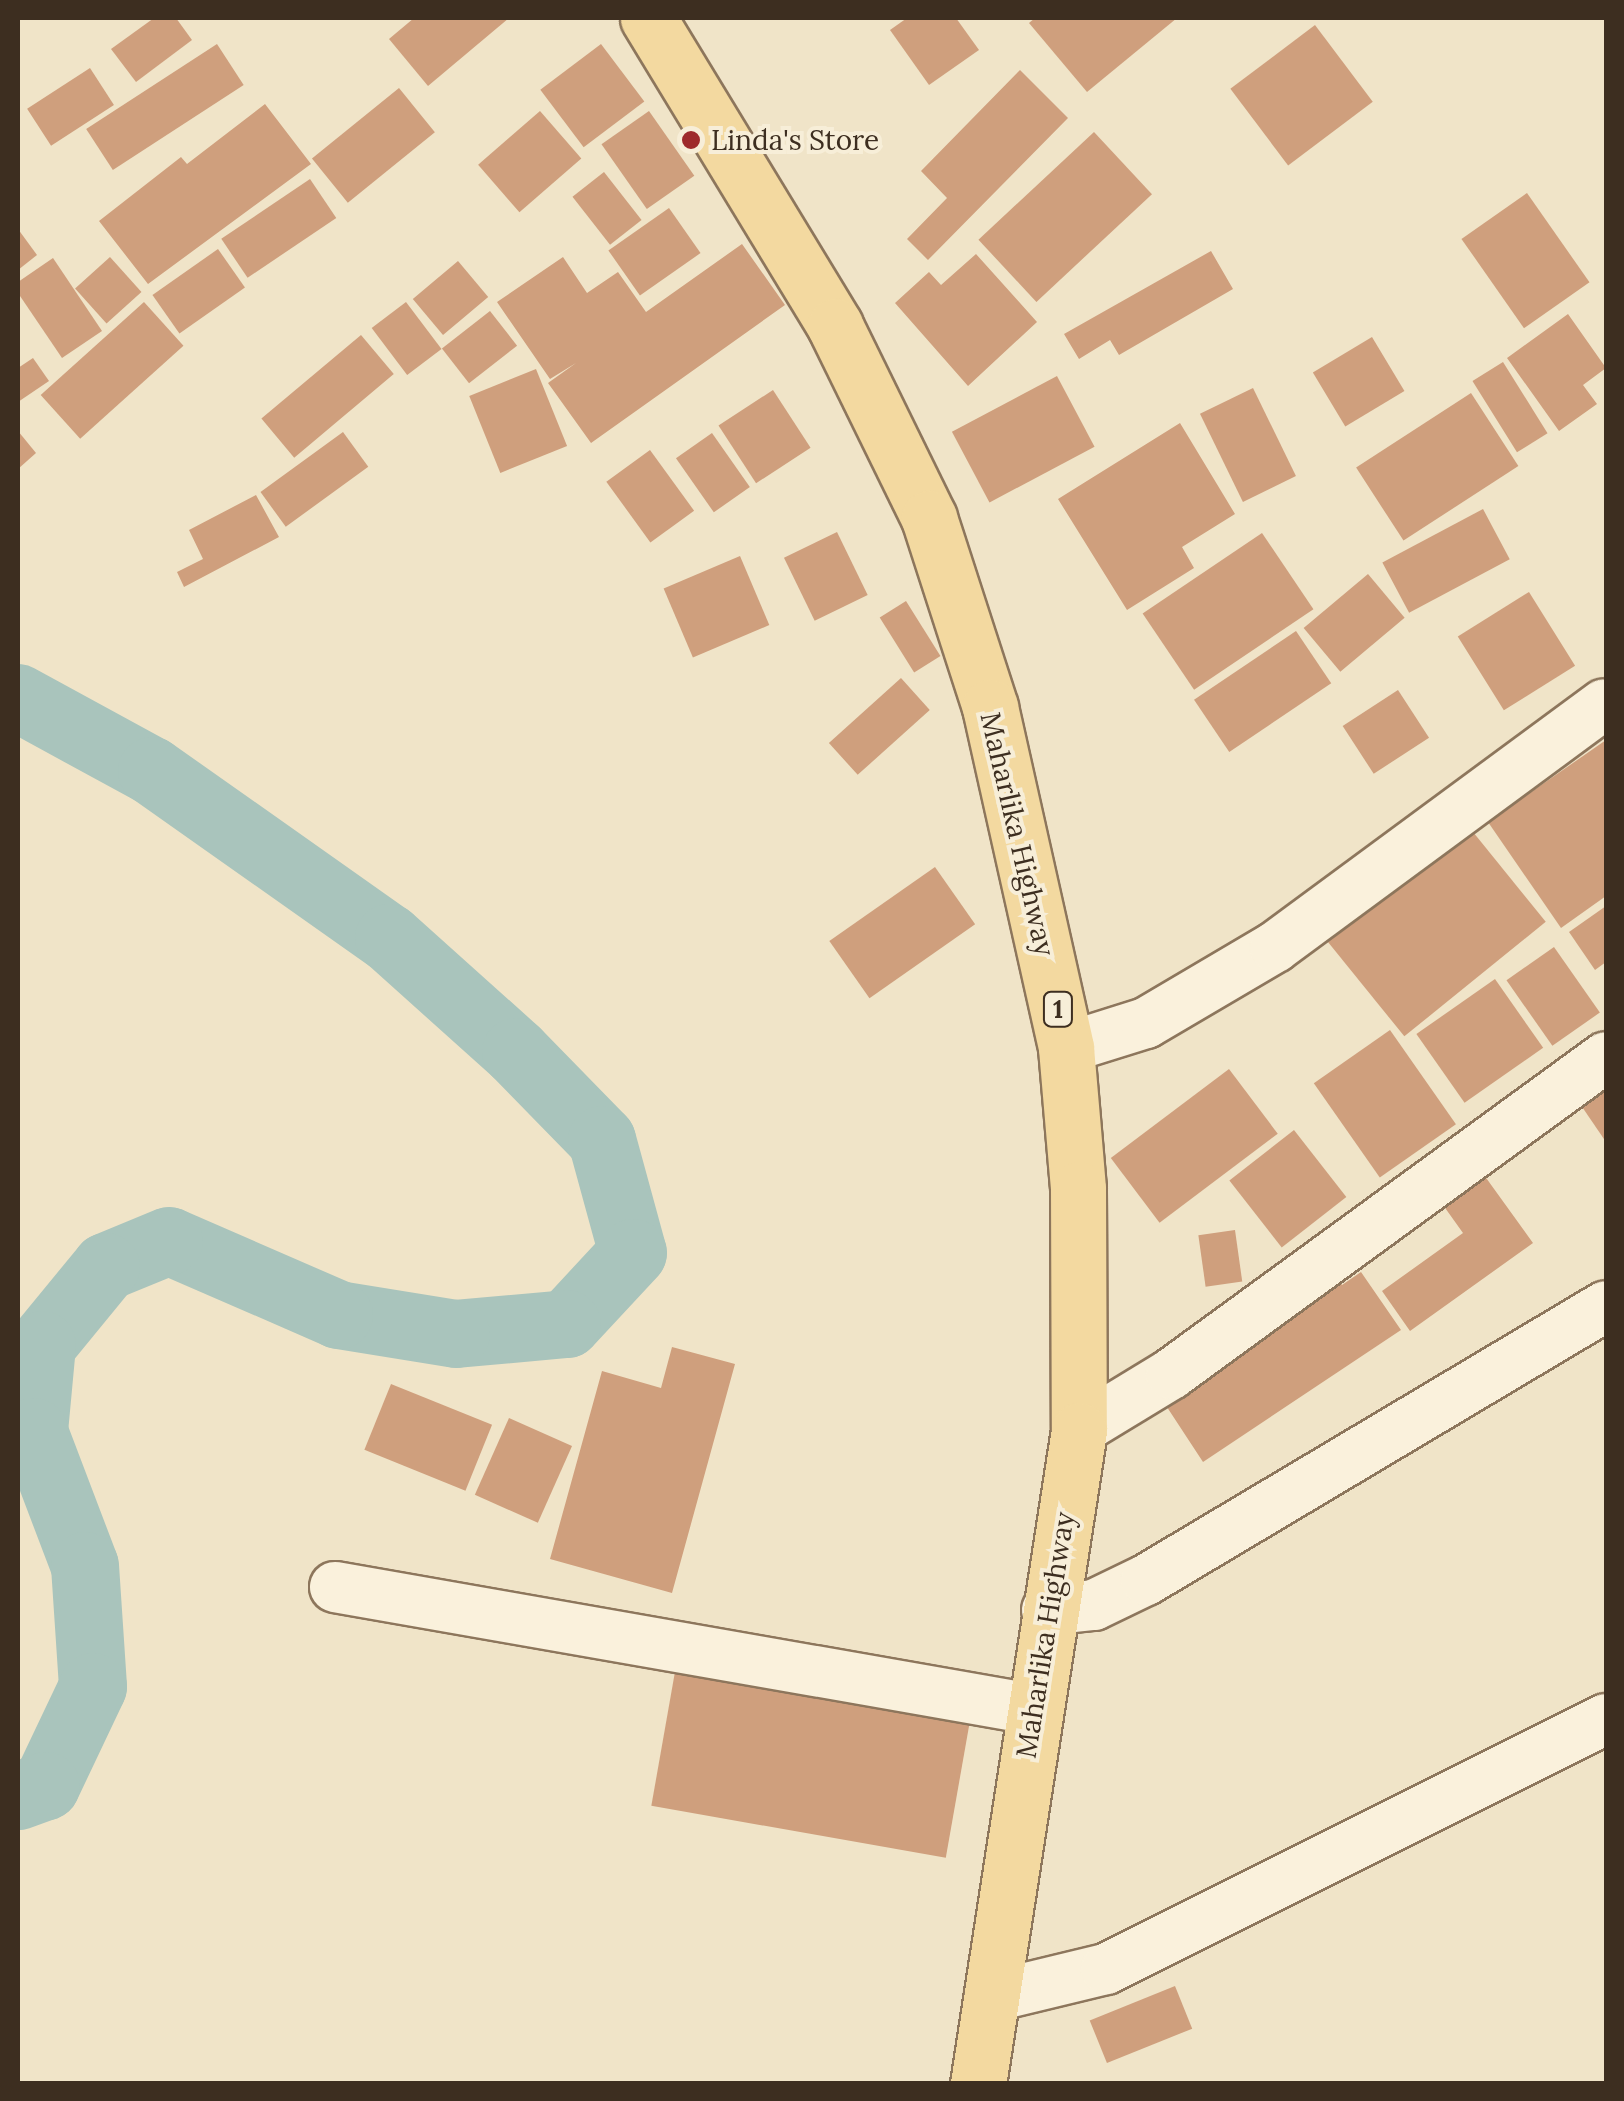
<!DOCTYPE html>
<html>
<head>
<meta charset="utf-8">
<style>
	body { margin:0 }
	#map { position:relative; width:1624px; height:2101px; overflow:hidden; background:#f0e4c8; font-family:Lora,serif }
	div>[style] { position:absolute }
	.river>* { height:68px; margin:-34px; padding:0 34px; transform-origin:34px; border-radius:34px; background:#a9c4bc }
	.building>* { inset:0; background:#cf9f7d; transform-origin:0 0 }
	.roads { filter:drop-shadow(2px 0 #8d765c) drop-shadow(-2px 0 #8d765c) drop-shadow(0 2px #8d765c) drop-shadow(0 -2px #8d765c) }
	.minor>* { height:50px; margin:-25px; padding:0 25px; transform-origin:25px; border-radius:25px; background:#faf1dc }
	.major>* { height:55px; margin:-27.5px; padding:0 27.5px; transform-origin:27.5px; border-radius:27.5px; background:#f3d9a0 }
	.dots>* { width:28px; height:28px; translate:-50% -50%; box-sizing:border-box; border:5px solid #f7eed8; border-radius:50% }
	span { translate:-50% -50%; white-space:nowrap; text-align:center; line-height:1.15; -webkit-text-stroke:8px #f7eed8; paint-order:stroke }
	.shield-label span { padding:2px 8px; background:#f7eed8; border:2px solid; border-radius:8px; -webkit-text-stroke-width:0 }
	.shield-label { font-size:25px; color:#3d2e20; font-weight:700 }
	.poi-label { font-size:28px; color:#3d2e20 }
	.left { translate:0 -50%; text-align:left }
	.street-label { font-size:28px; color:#3d2e20 }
	.frame { position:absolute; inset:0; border:20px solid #3d2e20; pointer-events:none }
</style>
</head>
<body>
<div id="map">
	<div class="river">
		<i style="left:18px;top:698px;width:153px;rotate:28.6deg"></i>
		<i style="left:152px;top:771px;width:290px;rotate:35.2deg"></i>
		<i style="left:389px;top:938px;width:171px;rotate:41.9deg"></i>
		<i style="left:516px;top:1052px;width:123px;rotate:45.7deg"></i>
		<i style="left:602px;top:1140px;width:117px;rotate:74.7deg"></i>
		<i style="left:633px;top:1253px;width:97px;rotate:132.9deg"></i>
		<i style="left:567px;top:1324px;width:111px;rotate:174.9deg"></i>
		<i style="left:456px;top:1334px;width:119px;rotate:-170.8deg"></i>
		<i style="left:339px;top:1315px;width:185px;rotate:-156.5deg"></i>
		<i style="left:169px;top:1241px;width:68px;rotate:157.6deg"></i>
		<i style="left:106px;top:1267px;width:101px;rotate:129.4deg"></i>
		<i style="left:42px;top:1345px;width:87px;rotate:95.3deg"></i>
		<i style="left:34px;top:1432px;width:143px;rotate:69.2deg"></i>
		<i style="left:85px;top:1566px;width:121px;rotate:86.2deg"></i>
		<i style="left:93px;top:1687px;width:110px;rotate:115.4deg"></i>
		<i style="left:46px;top:1786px;width:30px;rotate:160deg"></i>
	</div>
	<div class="building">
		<i style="clip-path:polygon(154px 18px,176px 18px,192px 40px,136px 82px,111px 49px)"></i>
		<i style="clip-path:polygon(414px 18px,509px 18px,428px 86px,389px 39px)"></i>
		<i style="clip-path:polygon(907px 18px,956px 18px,979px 50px,929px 85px,890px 30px)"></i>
		<i style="clip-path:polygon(1035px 18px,1177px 18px,1087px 92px,1029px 23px)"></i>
		<i style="left:1315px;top:25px;width:96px;height:106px;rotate:53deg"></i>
		<i style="left:217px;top:44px;width:49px;height:156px;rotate:57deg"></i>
		<i style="left:601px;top:44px;width:72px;height:76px;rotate:53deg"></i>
		<i style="left:90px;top:68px;width:44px;height:75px;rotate:57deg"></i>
		<i style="clip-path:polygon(1020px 70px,1068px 118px,928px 260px,907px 239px,947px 198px,921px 171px)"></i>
		<i style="left:399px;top:88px;width:57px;height:112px;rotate:51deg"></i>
		<i style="clip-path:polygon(265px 104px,311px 164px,148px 284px,99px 221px,181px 157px,187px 164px)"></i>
		<i style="left:540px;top:111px;width:63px;height:82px;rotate:49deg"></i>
		<i style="left:649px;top:111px;width:79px;height:58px;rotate:55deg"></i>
		<i style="left:1094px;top:132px;width:85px;height:158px;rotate:47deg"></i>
		<i style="left:604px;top:172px;width:61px;height:40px;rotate:52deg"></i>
		<i style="left:310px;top:179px;width:47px;height:107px;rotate:56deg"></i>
		<i style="left:1527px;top:193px;width:109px;height:80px;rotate:55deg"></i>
		<i style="left:669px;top:208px;width:55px;height:74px;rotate:55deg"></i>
		<i style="clip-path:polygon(18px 229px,37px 255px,18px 270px)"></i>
		<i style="clip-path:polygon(742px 244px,785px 305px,591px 443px,548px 383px,576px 363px,550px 379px,497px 302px,563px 257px,587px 293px,618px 272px,646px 312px)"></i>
		<i style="left:218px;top:249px;width:47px;height:80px;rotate:55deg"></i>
		<i style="clip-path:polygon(1211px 251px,1233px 289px,1119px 355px,1110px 340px,1079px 359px,1064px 334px)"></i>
		<i style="clip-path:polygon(976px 254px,1037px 322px,968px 386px,895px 303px,929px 272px,941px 285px)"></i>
		<i style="left:110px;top:257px;width:47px;height:47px;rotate:48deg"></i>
		<i style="clip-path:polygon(53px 258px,102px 331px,62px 358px,18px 293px,18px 282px)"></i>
		<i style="left:458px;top:261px;width:47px;height:59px;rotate:50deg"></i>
		<i style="left:144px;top:302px;width:59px;height:139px;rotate:48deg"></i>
		<i style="left:406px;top:302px;width:59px;height:43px;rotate:53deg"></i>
		<i style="left:490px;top:311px;width:44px;height:61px;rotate:52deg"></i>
		<i style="clip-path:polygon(1568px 314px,1606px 368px,1583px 385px,1597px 404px,1559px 431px,1507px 358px)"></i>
		<i style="left:361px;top:335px;width:51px;height:130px;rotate:50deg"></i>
		<i style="left:1372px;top:337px;width:63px;height:69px;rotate:59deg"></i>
		<i style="clip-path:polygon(33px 358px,49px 381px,18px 402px,18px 368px)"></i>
		<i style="left:1503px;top:362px;width:84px;height:36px;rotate:58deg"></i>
		<i style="left:536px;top:369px;width:83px;height:72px;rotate:68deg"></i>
		<i style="left:1057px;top:376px;width:80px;height:119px;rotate:62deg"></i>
		<i style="left:1253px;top:388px;width:98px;height:59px;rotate:64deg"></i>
		<i style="left:773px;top:390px;width:69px;height:65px;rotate:57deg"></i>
		<i style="left:1471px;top:393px;width:87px;height:137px;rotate:57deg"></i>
		<i style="clip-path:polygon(1180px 423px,1235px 514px,1182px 547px,1194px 568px,1127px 610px,1058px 499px)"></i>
		<i style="clip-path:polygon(18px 431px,36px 453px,18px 469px)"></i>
		<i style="left:343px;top:432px;width:43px;height:102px;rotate:54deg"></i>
		<i style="left:712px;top:433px;width:66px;height:44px;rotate:55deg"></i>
		<i style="left:650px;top:450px;width:75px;height:54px;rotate:54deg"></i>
		<i style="clip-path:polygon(256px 495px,279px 537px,184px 587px,177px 572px,203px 559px,189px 530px)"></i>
		<i style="left:1483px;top:509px;width:57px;height:114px;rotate:62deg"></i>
		<i style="left:837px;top:532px;width:70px;height:59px;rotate:64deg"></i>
		<i style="left:1262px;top:533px;width:92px;height:144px;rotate:56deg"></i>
		<i style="left:740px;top:556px;width:75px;height:83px;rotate:67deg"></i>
		<i style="left:1368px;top:574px;width:57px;height:84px;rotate:50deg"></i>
		<i style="left:1529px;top:592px;width:87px;height:84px;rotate:58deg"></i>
		<i style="left:906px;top:601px;width:65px;height:31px;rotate:58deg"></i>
		<i style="left:1296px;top:631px;width:63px;height:123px;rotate:56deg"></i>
		<i style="left:901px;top:678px;width:43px;height:97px;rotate:48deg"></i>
		<i style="left:1398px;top:690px;width:57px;height:66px;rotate:57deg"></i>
		<i style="clip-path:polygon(1606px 740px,1606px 896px,1561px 928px,1488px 822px)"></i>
		<i style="left:1469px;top:827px;width:122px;height:182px;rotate:51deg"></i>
		<i style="left:935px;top:867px;width:70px;height:129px;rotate:55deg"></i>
		<i style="clip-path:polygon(1606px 906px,1606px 962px,1595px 970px,1569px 932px)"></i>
		<i style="left:1554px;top:947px;width:80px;height:58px;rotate:55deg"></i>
		<i style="left:1495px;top:979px;width:84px;height:96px;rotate:55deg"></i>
		<i style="left:1390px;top:1030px;width:115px;height:93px;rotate:55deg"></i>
		<i style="left:1229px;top:1069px;width:81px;height:148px;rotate:53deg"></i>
		<i style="clip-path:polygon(1606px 1077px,1606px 1142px,1576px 1098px)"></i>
		<i style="left:1294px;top:1130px;width:85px;height:82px;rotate:52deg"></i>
		<i style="clip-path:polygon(1484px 1175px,1533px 1243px,1410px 1331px,1382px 1291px,1463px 1233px,1443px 1205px)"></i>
		<i style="left:1235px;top:1230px;width:52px;height:37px;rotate:82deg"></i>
		<i style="clip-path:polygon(1332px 1270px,1342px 1285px,1361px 1272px,1401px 1330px,1203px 1462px,1163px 1401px)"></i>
		<i style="clip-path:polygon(672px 1347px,735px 1364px,672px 1593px,550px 1559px,602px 1371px,661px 1388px)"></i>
		<i style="left:391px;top:1384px;width:109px;height:71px;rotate:22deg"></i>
		<i style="left:509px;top:1418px;width:69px;height:84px;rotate:24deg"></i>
		<i style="left:676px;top:1666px;width:299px;height:142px;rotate:10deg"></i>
		<i style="left:1175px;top:1986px;width:46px;height:92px;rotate:68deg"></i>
	</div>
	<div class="roads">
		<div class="minor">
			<i style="left:1066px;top:1048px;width:84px;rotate:-17.4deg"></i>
			<i style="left:1146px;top:1023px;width:150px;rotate:-30.5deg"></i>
			<i style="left:1275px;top:947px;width:409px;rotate:-36.4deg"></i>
			<i style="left:1079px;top:1430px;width:108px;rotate:-31.3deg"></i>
			<i style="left:1171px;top:1374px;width:538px;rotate:-36.08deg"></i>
			<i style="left:335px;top:1587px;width:708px;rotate:9.93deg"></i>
			<i style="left:1047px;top:1610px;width:47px;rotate:-6.1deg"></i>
			<i style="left:1094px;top:1605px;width:58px;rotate:-25.7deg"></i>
			<i style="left:1146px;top:1580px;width:535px;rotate:-30.78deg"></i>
			<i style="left:990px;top:1997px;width:119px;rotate:-13.6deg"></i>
			<i style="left:1106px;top:1969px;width:559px;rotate:-26.57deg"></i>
		</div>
		<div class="major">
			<i style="left:648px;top:18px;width:360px;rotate:58.7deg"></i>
			<i style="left:835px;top:326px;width:214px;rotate:63.9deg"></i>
			<i style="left:929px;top:518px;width:199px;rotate:72.1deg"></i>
			<i style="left:990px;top:707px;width:349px;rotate:77.4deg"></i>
			<i style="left:1066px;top:1048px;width:142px;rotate:85.1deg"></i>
			<i style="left:1078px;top:1189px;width:241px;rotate:89.8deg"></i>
			<i style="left:1079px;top:1430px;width:662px;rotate:98.78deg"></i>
		</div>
	</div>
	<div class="dots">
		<i style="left:691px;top:140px;background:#9e2a2b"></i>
	</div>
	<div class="shield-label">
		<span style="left:1058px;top:1009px">1</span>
	</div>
	<div class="poi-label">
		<span class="left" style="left:711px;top:140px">Linda's Store</span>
	</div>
	<div class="street-label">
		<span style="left:1018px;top:834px;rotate:77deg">Maharlika Highway</span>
		<span style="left:1045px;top:1635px;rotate:-81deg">Maharlika Highway</span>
	</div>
	<div class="frame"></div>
</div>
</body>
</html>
